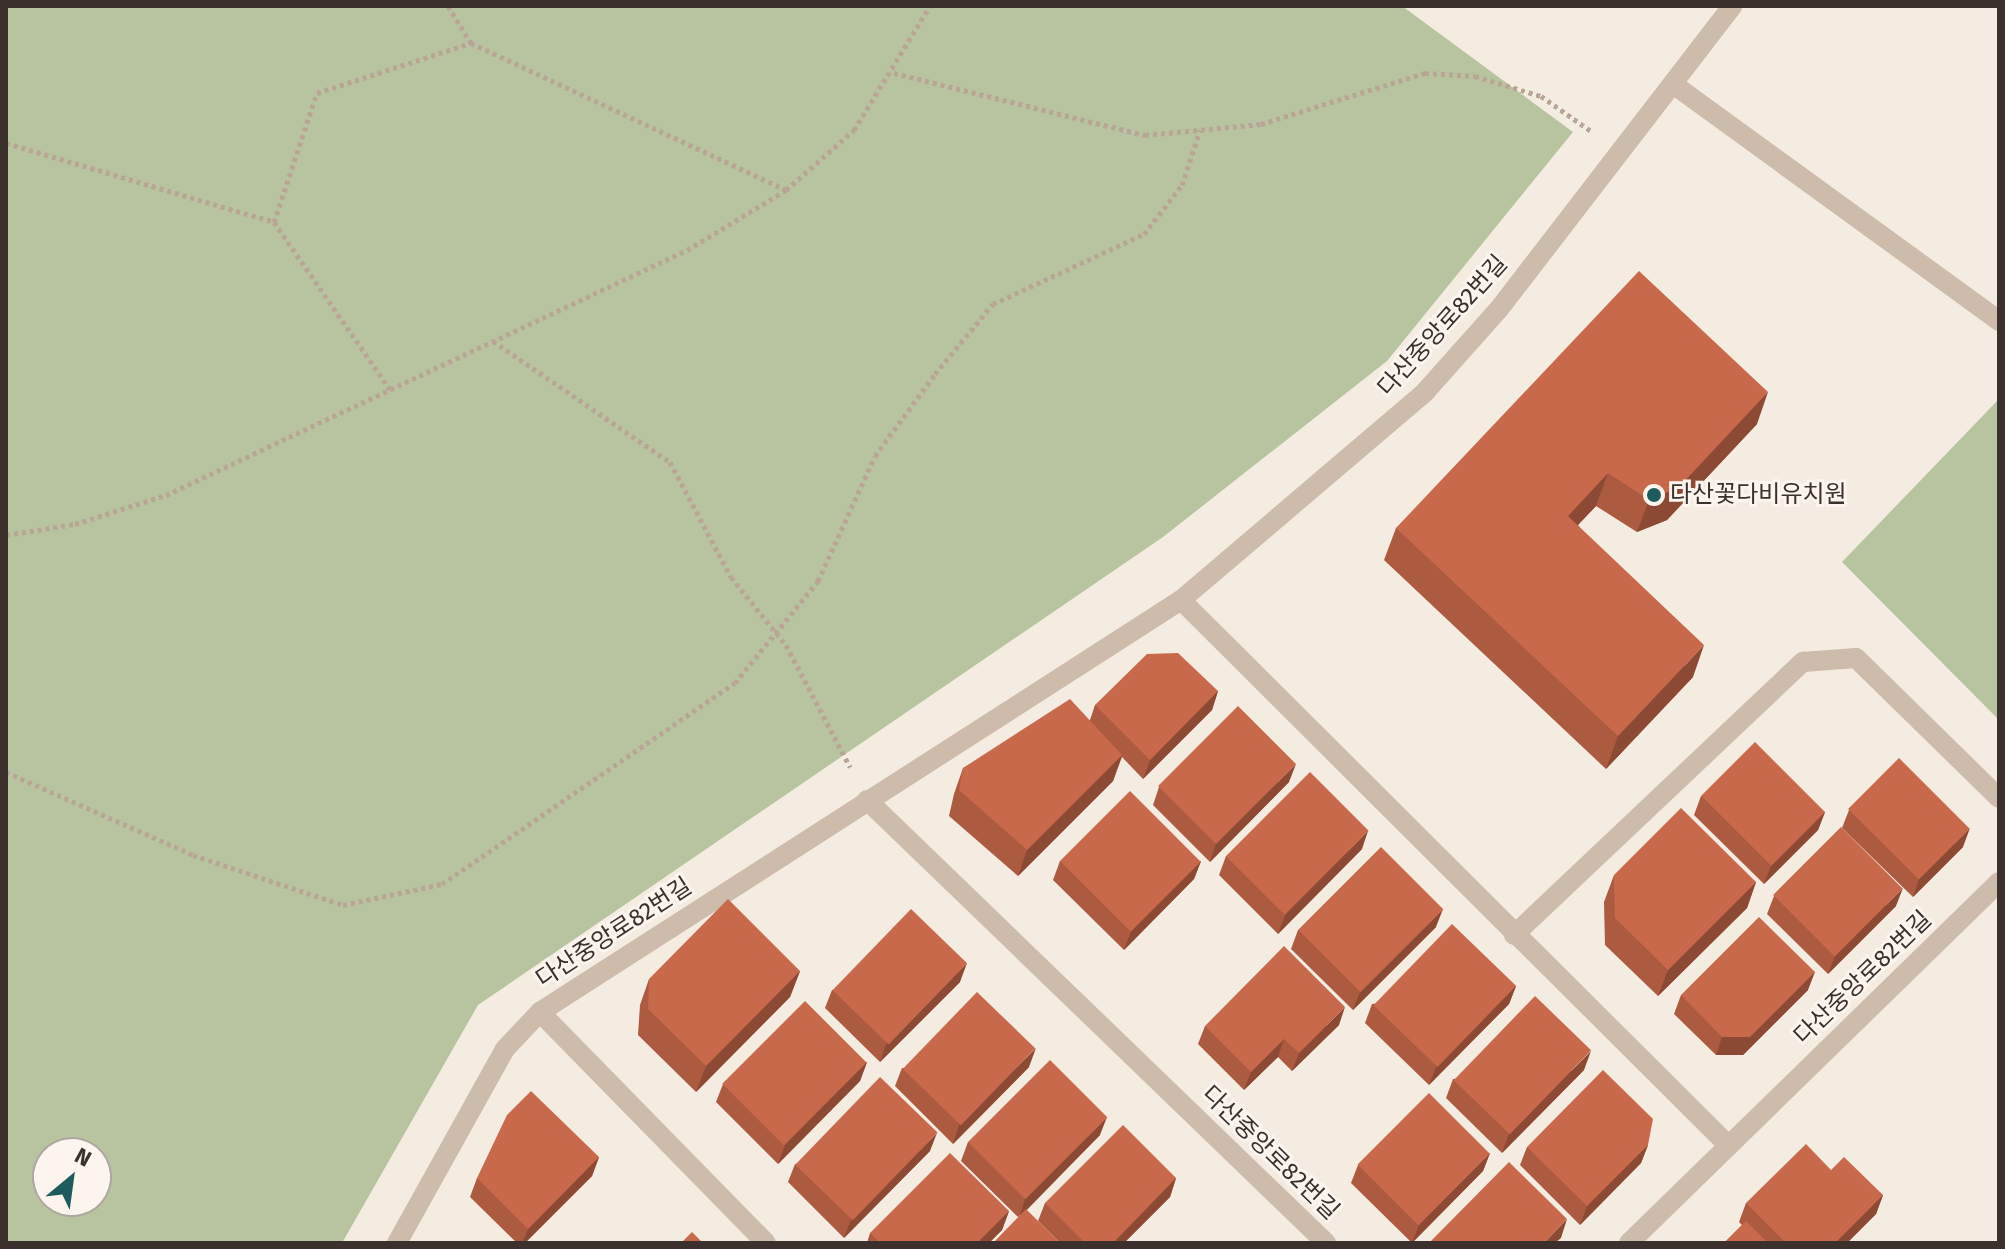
<!DOCTYPE html>
<html>
<head>
<meta charset="utf-8">
<style>
	body { margin:0 }
	#map { position:relative; width:2005px; height:1249px; overflow:hidden; background:#f4ebe1; font-family:"Fira Sans","Noto Sans KR",sans-serif }
	div>[style] { position:absolute }
	.green>* { inset:0; background:#b8c4a0 }
	.path>* { height:5px; margin-top:-2.5px; transform-origin:0; background:repeating-linear-gradient(90deg,#b9a596 0 4px,transparent 0 8px) }
	.street>* { height:20px; margin:-10px; padding:0 10px; transform-origin:10px; border-radius:10px; background:#cdbbac }
	.wall>* { inset:0; background:#ac5a40 }
	.shaded-wall>* { inset:0; background:#8c4a34 }
	.building>* { inset:0; background:#c8694b; transform-origin:0 0 }
	.dots>* { width:22px; height:22px; translate:-50% -50%; box-sizing:border-box; border:4px solid #fbf5ee; border-radius:50% }
	span { translate:-50% -50%; white-space:nowrap; text-align:center; line-height:1.15; -webkit-text-stroke:6px #fbf5ee; paint-order:stroke }
	.street-label { font-size:24px; color:#3b302b }
	.poi-label { font-size:24px; color:#3b302b }
	.left { translate:0 -50%; text-align:left }
	.frame { position:absolute; inset:0; border:8px solid #3b302b; pointer-events:none }
	.north { position:absolute; left:32px; top:1137px; width:80px; height:80px; box-sizing:border-box; background:#fbf5ee; border:2px solid #aea6a0; border-radius:50%; rotate:29deg; font-size:22px; font-weight:700; line-height:32px; text-align:center; color:#3b302b }
	.north::after { content:''; display:block; margin:auto; width:28px; height:36px; background:#1f5a5e; clip-path:polygon(50% 0,100% 100%,50% 72%,0 100%) }
</style>
</head>
<body>
<div id="map">
	<div class="green">
		<i style="clip-path:polygon(evenodd,6px 6px,1402px 6px,1573px 132px,1387px 361px,1163px 537px,478px 1005px,342px 1243px,6px 1243px,6px 6px,48px 1153px,96px 1153px,96px 1201px,48px 1201px,48px 1153px)"></i>
		<i style="clip-path:polygon(1999px 399px,1999px 720px,1842px 562px)"></i>
	</div>
	<div class="path">
		<i style="left:448px;top:6px;width:44px;rotate:58.1deg"></i>
		<i style="left:894px;top:73px;width:259px;rotate:13.9deg"></i>
		<i style="left:1145px;top:135px;width:117px;rotate:-5.4deg"></i>
		<i style="left:1261px;top:124px;width:172px;rotate:-17.3deg"></i>
		<i style="left:1425px;top:73px;width:50px;rotate:3.4deg"></i>
		<i style="left:1475px;top:76px;width:69px;rotate:16.9deg"></i>
		<i style="left:1541px;top:96px;width:61px;rotate:35deg"></i>
		<i style="left:6px;top:143px;width:279px;rotate:16.4deg"></i>
		<i style="left:274px;top:222px;width:206px;rotate:55.3deg"></i>
		<i style="left:274px;top:222px;width:136px;rotate:-71.6deg"></i>
		<i style="left:317px;top:93px;width:162px;rotate:-18deg"></i>
		<i style="left:471px;top:43px;width:348px;rotate:25deg"></i>
		<i style="left:493px;top:341px;width:214px;rotate:34.4deg"></i>
		<i style="left:670px;top:462px;width:130px;rotate:62.1deg"></i>
		<i style="left:731px;top:577px;width:87px;rotate:51deg"></i>
		<i style="left:786px;top:645px;width:138px;rotate:62.3deg"></i>
		<i style="left:6px;top:535px;width:70px;rotate:-9.1deg"></i>
		<i style="left:75px;top:524px;width:96px;rotate:-17.7deg"></i>
		<i style="left:166px;top:495px;width:576px;rotate:-25.19deg"></i>
		<i style="left:687px;top:250px;width:116px;rotate:-31.2deg"></i>
		<i style="left:786px;top:190px;width:91px;rotate:-41.4deg"></i>
		<i style="left:854px;top:130px;width:145px;rotate:-58.5deg"></i>
		<i style="left:6px;top:772px;width:205px;rotate:23.9deg"></i>
		<i style="left:193px;top:855px;width:158px;rotate:18.4deg"></i>
		<i style="left:343px;top:905px;width:101px;rotate:-12deg"></i>
		<i style="left:442px;top:884px;width:355px;rotate:-34.5deg"></i>
		<i style="left:735px;top:683px;width:132px;rotate:-50.9deg"></i>
		<i style="left:818px;top:581px;width:137px;rotate:-65.5deg"></i>
		<i style="left:875px;top:456px;width:102px;rotate:-53.8deg"></i>
		<i style="left:935px;top:374px;width:91px;rotate:-50.4deg"></i>
		<i style="left:993px;top:304px;width:166px;rotate:-24.9deg"></i>
		<i style="left:1144px;top:234px;width:62px;rotate:-52.2deg"></i>
		<i style="left:1182px;top:185px;width:58px;rotate:-71.9deg"></i>
	</div>
	<div class="street">
		<i style="left:1673px;top:84px;width:403px;rotate:36deg"></i>
		<i style="left:1181px;top:600px;width:772px;rotate:44.9deg"></i>
		<i style="left:867px;top:800px;width:638px;rotate:43.98deg"></i>
		<i style="left:1514px;top:935px;width:398px;rotate:-43.4deg"></i>
		<i style="left:1803px;top:662px;width:53px;rotate:-4.3deg"></i>
		<i style="left:1856px;top:658px;width:200px;rotate:44.4deg"></i>
		<i style="left:397px;top:1243px;width:222px;rotate:-60.9deg"></i>
		<i style="left:505px;top:1049px;width:51px;rotate:-46.6deg"></i>
		<i style="left:766px;top:1243px;width:323px;rotate:-134.4deg"></i>
		<i style="left:540px;top:1012px;width:762px;rotate:-32.73deg"></i>
		<i style="left:1181px;top:600px;width:321px;rotate:-40.4deg"></i>
		<i style="left:1425px;top:392px;width:111px;rotate:-48.3deg"></i>
		<i style="left:1499px;top:309px;width:382px;rotate:-52.4deg"></i>
		<i style="left:1629px;top:1243px;width:517px;rotate:-44.29deg"></i>
	</div>
	<div class="wall">
		<i style="clip-path:polygon(1757px 424px,1667px 520px,1637px 532px,1596px 506px,1578px 525px,1693px 677px,1606px 769px,1384px 560px,1396px 528px)"></i>
		<i style="clip-path:polygon(1218px 691px,1212px 710px,1143px 779px,1122px 757px,1113px 781px,1018px 876px,949px 816px,954px 794px,963px 768px,1090px 720px,1095px 705px)"></i>
		<i style="clip-path:polygon(1289px 782px,1210px 862px,1153px 805px,1159px 787px)"></i>
		<i style="clip-path:polygon(1701px 796px,1825px 812px,1818px 830px,1764px 884px,1694px 815px)"></i>
		<i style="clip-path:polygon(1849px 810px,1963px 847px,1913px 897px,1842px 828px)"></i>
		<i style="clip-path:polygon(1362px 849px,1278px 934px,1219px 875px,1226px 856px)"></i>
		<i style="clip-path:polygon(1060px 861px,1201px 861px,1194px 879px,1124px 950px,1053px 880px)"></i>
		<i style="clip-path:polygon(1614px 875px,1756px 882px,1747px 908px,1658px 996px,1605px 945px,1604px 902px)"></i>
		<i style="clip-path:polygon(1774px 896px,1896px 906px,1828px 974px,1767px 914px)"></i>
		<i style="clip-path:polygon(1436px 927px,1353px 1010px,1291px 949px,1298px 930px)"></i>
		<i style="clip-path:polygon(800px 971px,790px 997px,696px 1092px,638px 1035px,640px 1005px,649px 979px)"></i>
		<i style="clip-path:polygon(960px 982px,880px 1062px,825px 1008px,832px 990px)"></i>
		<i style="clip-path:polygon(1516px 986px,1509px 1004px,1429px 1085px,1365px 1023px,1372px 1004px)"></i>
		<i style="clip-path:polygon(1808px 990px,1743px 1055px,1716px 1055px,1674px 1014px,1681px 995px)"></i>
		<i style="clip-path:polygon(1339px 1025px,1292px 1071px,1278px 1057px,1244px 1090px,1198px 1044px,1205px 1026px)"></i>
		<i style="clip-path:polygon(867px 1062px,860px 1081px,778px 1164px,716px 1102px,723px 1084px)"></i>
		<i style="clip-path:polygon(1029px 1067px,953px 1144px,895px 1086px,902px 1068px)"></i>
		<i style="clip-path:polygon(1584px 1070px,1502px 1153px,1446px 1098px,1453px 1079px)"></i>
		<i style="clip-path:polygon(1100px 1135px,1018px 1217px,961px 1161px,968px 1142px)"></i>
		<i style="clip-path:polygon(1648px 1145px,1641px 1163px,1580px 1225px,1520px 1165px,1527px 1147px)"></i>
		<i style="clip-path:polygon(930px 1151px,844px 1238px,788px 1182px,795px 1164px)"></i>
		<i style="clip-path:polygon(1490px 1153px,1483px 1171px,1412px 1243px,1351px 1183px,1358px 1165px)"></i>
		<i style="clip-path:polygon(599px 1157px,592px 1176px,525px 1243px,517px 1243px,470px 1197px,477px 1178px)"></i>
		<i style="clip-path:polygon(1831px 1170px,1883px 1195px,1876px 1214px,1847px 1243px,1724px 1243px,1742px 1225px,1739px 1222px,1746px 1203px)"></i>
		<i style="clip-path:polygon(1176px 1178px,1170px 1197px,1124px 1243px,1060px 1243px,1038px 1221px,1045px 1203px)"></i>
		<i style="clip-path:polygon(1009px 1211px,1002px 1230px,989px 1243px,867px 1243px,870px 1233px)"></i>
	</div>
	<div class="shaded-wall">
		<i style="clip-path:polygon(1768px 392px,1757px 424px,1667px 520px,1637px 532px,1649px 500px)"></i>
		<i style="clip-path:polygon(1608px 473px,1596px 506px,1556px 548px,1568px 516px)"></i>
		<i style="clip-path:polygon(1704px 645px,1693px 677px,1606px 769px,1618px 736px)"></i>
		<i style="clip-path:polygon(1218px 691px,1212px 710px,1143px 779px,1150px 760px)"></i>
		<i style="clip-path:polygon(1122px 755px,1113px 781px,1018px 876px,1027px 850px)"></i>
		<i style="clip-path:polygon(1296px 764px,1289px 782px,1210px 862px,1216px 843px)"></i>
		<i style="clip-path:polygon(1825px 812px,1818px 830px,1764px 884px,1771px 866px)"></i>
		<i style="clip-path:polygon(1970px 828px,1963px 847px,1913px 897px,1919px 879px)"></i>
		<i style="clip-path:polygon(1368px 831px,1362px 849px,1278px 934px,1285px 915px)"></i>
		<i style="clip-path:polygon(1201px 861px,1194px 879px,1124px 950px,1131px 931px)"></i>
		<i style="clip-path:polygon(1756px 882px,1747px 908px,1658px 996px,1668px 970px)"></i>
		<i style="clip-path:polygon(1903px 888px,1896px 906px,1828px 974px,1835px 956px)"></i>
		<i style="clip-path:polygon(1443px 909px,1436px 927px,1353px 1010px,1360px 992px)"></i>
		<i style="clip-path:polygon(967px 963px,960px 982px,880px 1062px,886px 1044px)"></i>
		<i style="clip-path:polygon(800px 971px,790px 997px,696px 1092px,706px 1066px)"></i>
		<i style="clip-path:polygon(1815px 972px,1808px 990px,1743px 1055px,1716px 1055px,1722px 1037px)"></i>
		<i style="clip-path:polygon(1516px 986px,1509px 1004px,1429px 1085px,1436px 1067px)"></i>
		<i style="clip-path:polygon(1345px 1007px,1339px 1025px,1292px 1071px,1299px 1053px)"></i>
		<i style="clip-path:polygon(1284px 1039px,1278px 1057px,1244px 1090px,1251px 1072px)"></i>
		<i style="clip-path:polygon(1036px 1048px,1029px 1067px,953px 1144px,959px 1125px)"></i>
		<i style="clip-path:polygon(1591px 1051px,1584px 1070px,1502px 1153px,1509px 1134px)"></i>
		<i style="clip-path:polygon(867px 1062px,860px 1081px,778px 1164px,785px 1145px)"></i>
		<i style="clip-path:polygon(1107px 1117px,1100px 1135px,1019px 1218px,1025px 1199px)"></i>
		<i style="clip-path:polygon(937px 1133px,930px 1151px,844px 1238px,851px 1220px)"></i>
		<i style="clip-path:polygon(1648px 1145px,1641px 1163px,1580px 1225px,1587px 1206px)"></i>
		<i style="clip-path:polygon(1490px 1153px,1483px 1171px,1412px 1243px,1419px 1225px)"></i>
		<i style="clip-path:polygon(599px 1157px,592px 1176px,525px 1243px,522px 1243px,528px 1229px)"></i>
		<i style="clip-path:polygon(1176px 1178px,1170px 1197px,1124px 1243px,1113px 1243px)"></i>
		<i style="clip-path:polygon(1883px 1195px,1876px 1214px,1847px 1243px,1835px 1243px)"></i>
		<i style="clip-path:polygon(1009px 1211px,1002px 1230px,989px 1243px,977px 1243px)"></i>
		<i style="clip-path:polygon(1567px 1219px,1561px 1238px,1555px 1243px,1544px 1243px)"></i>
	</div>
	<div class="building">
		<i style="clip-path:polygon(1639px 271px,1768px 392px,1679px 487px,1649px 500px,1608px 473px,1568px 516px,1704px 645px,1618px 736px,1396px 528px)"></i>
		<i style="clip-path:polygon(1178px 653px,1218px 691px,1150px 760px,1095px 705px,1147px 654px)"></i>
		<i style="clip-path:polygon(1070px 699px,1122px 755px,1027px 850px,959px 790px,963px 768px)"></i>
		<i style="left:1238px;top:706px;width:82px;height:113px;rotate:45deg"></i>
		<i style="left:1755px;top:742px;width:99px;height:76px;rotate:45deg"></i>
		<i style="left:1899px;top:758px;width:100px;height:72px;rotate:45deg"></i>
		<i style="left:1310px;top:772px;width:83px;height:119px;rotate:45deg"></i>
		<i style="left:1130px;top:791px;width:100px;height:99px;rotate:45deg"></i>
		<i style="clip-path:polygon(1681px 808px,1756px 882px,1668px 970px,1615px 918px,1614px 875px)"></i>
		<i style="left:1841px;top:827px;width:87px;height:96px;rotate:45deg"></i>
		<i style="left:1381px;top:847px;width:88px;height:117px;rotate:45deg"></i>
		<i style="clip-path:polygon(728px 899px,800px 971px,706px 1066px,648px 1009px,649px 979px)"></i>
		<i style="left:911px;top:909px;width:78px;height:113px;rotate:44deg"></i>
		<i style="clip-path:polygon(1759px 917px,1815px 972px,1750px 1037px,1722px 1037px,1681px 995px)"></i>
		<i style="left:1452px;top:924px;width:89px;height:113px;rotate:44deg"></i>
		<i style="clip-path:polygon(1284px 946px,1345px 1007px,1299px 1053px,1284px 1039px,1251px 1072px,1205px 1026px)"></i>
		<i style="left:977px;top:992px;width:81px;height:107px;rotate:44deg"></i>
		<i style="left:1535px;top:996px;width:78px;height:117px;rotate:44deg"></i>
		<i style="left:805px;top:1001px;width:87px;height:117px;rotate:45deg"></i>
		<i style="left:1050px;top:1060px;width:81px;height:116px;rotate:45deg"></i>
		<i style="clip-path:polygon(1603px 1070px,1653px 1119px,1648px 1145px,1587px 1206px,1527px 1147px)"></i>
		<i style="left:880px;top:1077px;width:80px;height:122px;rotate:44deg"></i>
		<i style="clip-path:polygon(531px 1091px,599px 1157px,528px 1229px,477px 1178px,507px 1115px)"></i>
		<i style="left:1429px;top:1093px;width:86px;height:101px;rotate:45deg"></i>
		<i style="clip-path:polygon(1123px 1125px,1176px 1178px,1113px 1243px,1085px 1243px,1045px 1203px)"></i>
		<i style="clip-path:polygon(1806px 1144px,1831px 1170px,1844px 1157px,1883px 1195px,1835px 1243px,1786px 1243px,1746px 1203px)"></i>
		<i style="clip-path:polygon(950px 1153px,1009px 1211px,977px 1243px,880px 1243px,870px 1233px)"></i>
		<i style="clip-path:polygon(1509px 1162px,1567px 1219px,1544px 1243px,1429px 1243px)"></i>
		<i style="clip-path:polygon(1026px 1209px,1060px 1243px,993px 1243px)"></i>
		<i style="clip-path:polygon(1746px 1221px,1768px 1243px,1724px 1243px)"></i>
		<i style="clip-path:polygon(692px 1232px,703px 1243px,681px 1243px)"></i>
	</div>
	<div class="dots">
		<i style="left:1654px;top:495px;background:#1f5a5e"></i>
	</div>
	<div class="street-label">
		<span style="left:1443px;top:326px;rotate:-48deg">다산중앙로82번길</span>
		<span style="left:614px;top:933px;rotate:-33deg">다산중앙로82번길</span>
		<span style="left:1863px;top:978px;rotate:-44deg">다산중앙로82번길</span>
		<span style="left:1270px;top:1153px;rotate:44deg">다산중앙로82번길</span>
	</div>
	<div class="poi-label">
		<span class="left" style="left:1670px;top:495px">다산꽃다비유치원</span>
	</div>
	<div class="frame"></div>
	<div class="north">N</div>
</div>
</body>
</html>
